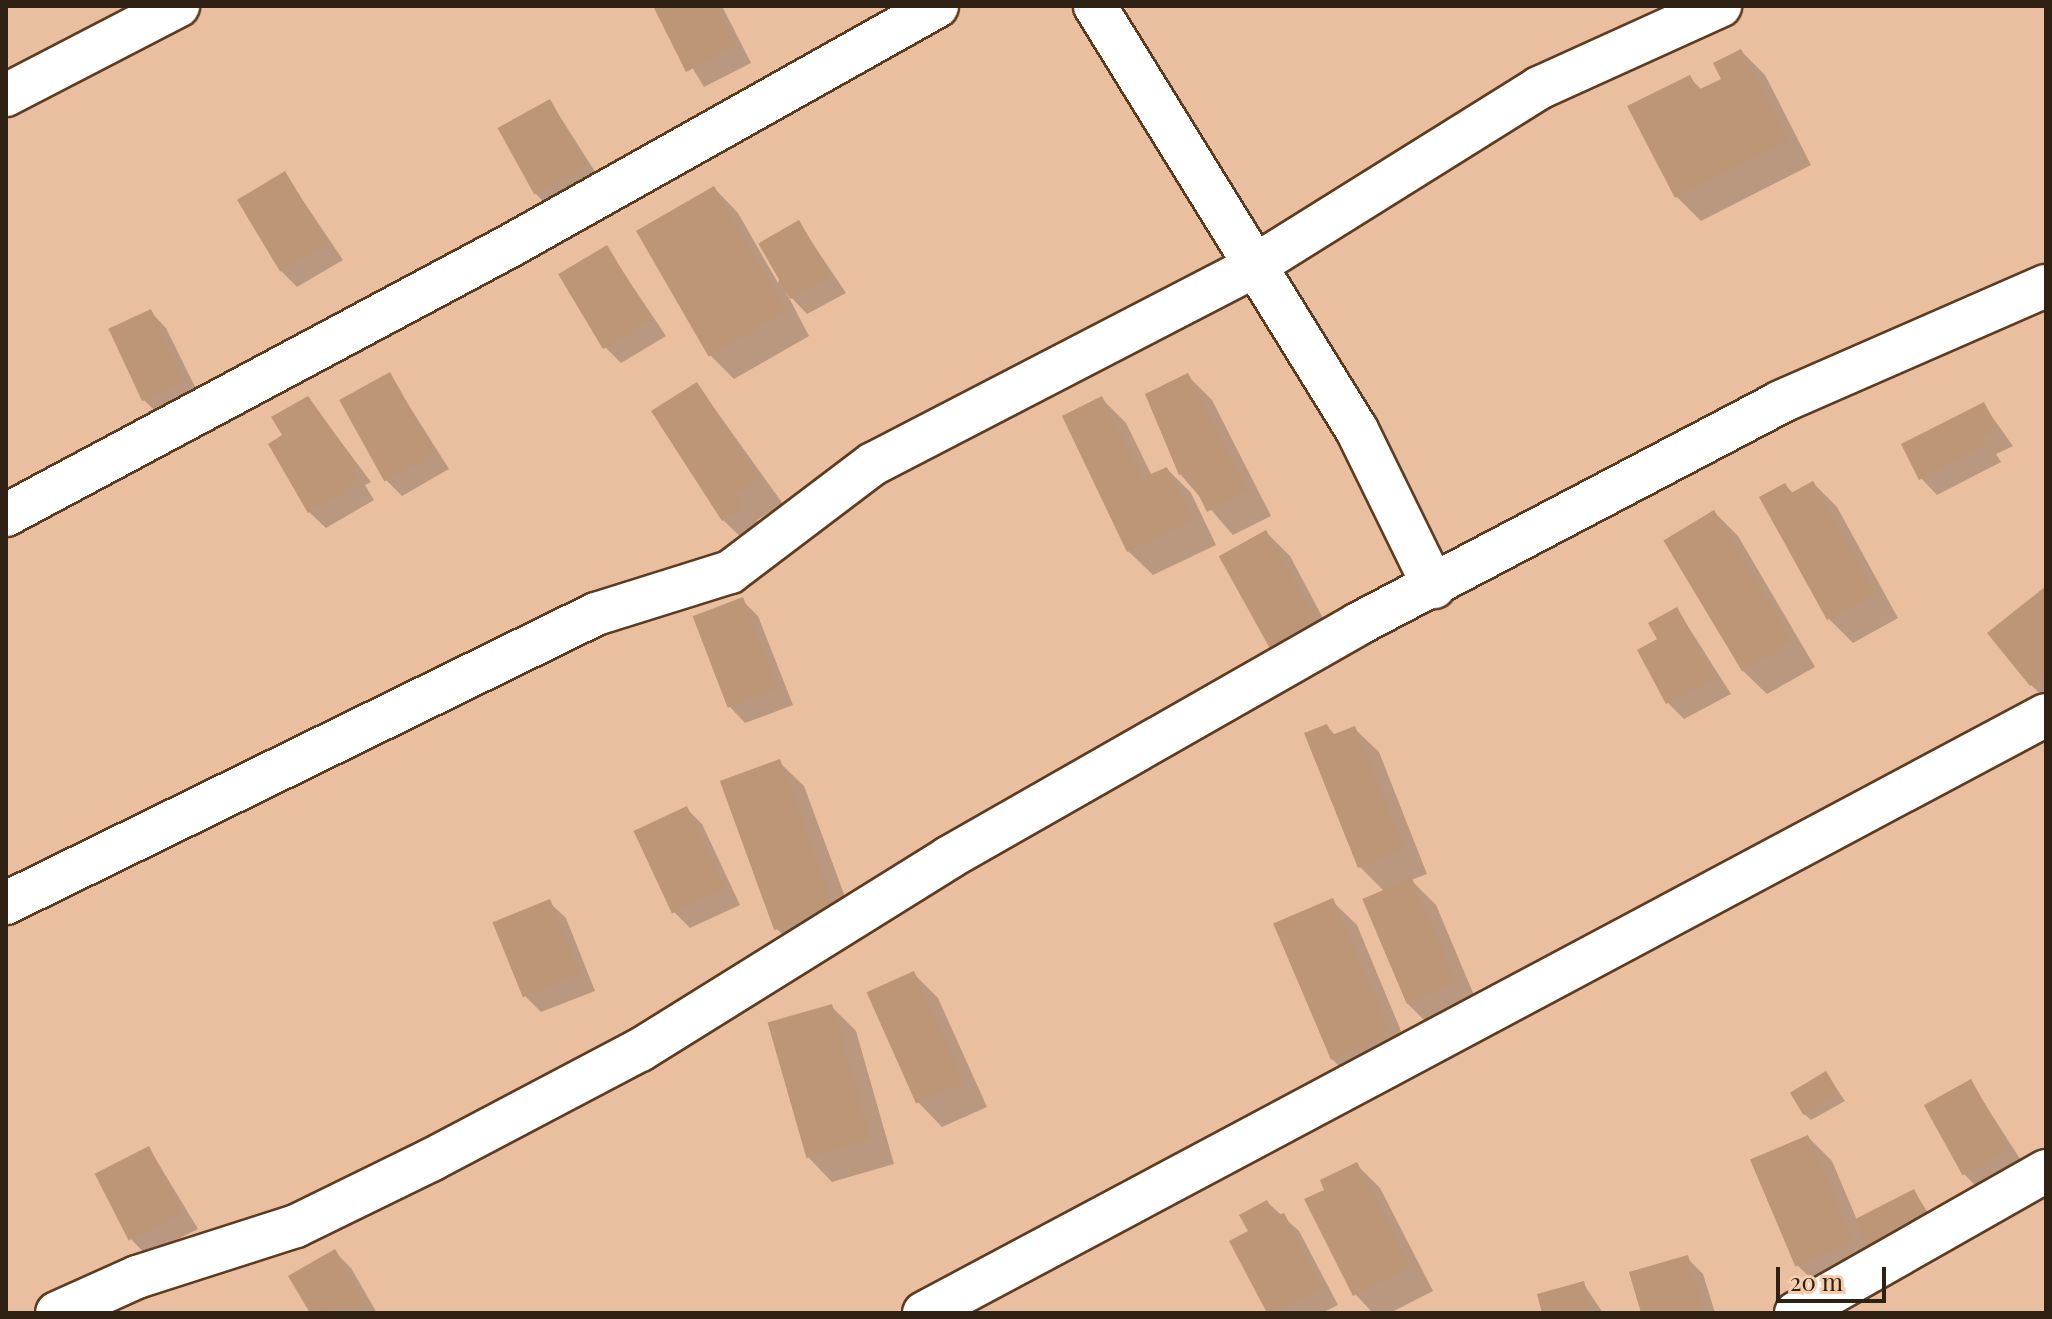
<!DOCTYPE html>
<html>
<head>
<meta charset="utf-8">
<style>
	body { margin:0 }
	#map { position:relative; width:2052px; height:1319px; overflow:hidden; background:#e9bfa0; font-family:"Playfair Display",serif }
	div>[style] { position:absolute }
	.shadow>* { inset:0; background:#0003 }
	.building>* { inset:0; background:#bd9577; transform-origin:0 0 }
	.roads { filter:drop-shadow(2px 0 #5e3c20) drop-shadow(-2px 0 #5e3c20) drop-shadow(0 2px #5e3c20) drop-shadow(0 -2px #5e3c20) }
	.street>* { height:42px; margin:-21px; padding:0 21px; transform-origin:21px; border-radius:21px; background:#fff }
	span { translate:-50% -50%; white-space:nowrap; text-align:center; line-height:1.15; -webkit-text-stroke:6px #f6ccac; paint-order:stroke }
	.frame { position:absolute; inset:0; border:8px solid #2f2014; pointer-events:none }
	.scale { position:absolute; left:1776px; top:1267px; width:110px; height:36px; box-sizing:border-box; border:4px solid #2f2014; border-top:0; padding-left:10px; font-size:24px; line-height:28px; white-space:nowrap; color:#2f2014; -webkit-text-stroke:6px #f6ccac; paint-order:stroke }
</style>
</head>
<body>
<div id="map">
	<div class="shadow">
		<i style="clip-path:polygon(655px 6px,722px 6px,751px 63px,704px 87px)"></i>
		<i style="clip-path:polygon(1741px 51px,1765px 75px,1811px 165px,1701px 221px,1677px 197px,1689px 77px,1702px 90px,1724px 80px)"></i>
		<i style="clip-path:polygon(550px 101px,601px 181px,551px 209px,535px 193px)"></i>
		<i style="clip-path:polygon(285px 174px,343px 260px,297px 287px,281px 271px)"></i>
		<i style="clip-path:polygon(714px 188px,738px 213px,778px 283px,799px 223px,846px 293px,807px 314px,786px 292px,809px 336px,734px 379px,710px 355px)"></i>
		<i style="clip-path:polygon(607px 248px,666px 336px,621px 363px,605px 347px)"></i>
		<i style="clip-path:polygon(150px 311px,166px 328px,200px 397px,160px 416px,144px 400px)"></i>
		<i style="clip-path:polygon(389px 374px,449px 469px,402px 496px,386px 480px)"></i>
		<i style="clip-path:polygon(1187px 375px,1212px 400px,1271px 516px,1233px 535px,1180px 474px)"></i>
		<i style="clip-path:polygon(697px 384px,783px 504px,757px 520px,765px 532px,748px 544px,723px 520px)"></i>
		<i style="clip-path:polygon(308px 398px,371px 482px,365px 485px,374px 500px,326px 528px,309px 512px,284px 436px)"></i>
		<i style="clip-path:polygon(1102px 399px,1126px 423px,1152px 476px,1167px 469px,1191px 493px,1216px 545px,1153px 575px,1128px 551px)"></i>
		<i style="clip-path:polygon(1983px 404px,2013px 446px,1996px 454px,2001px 462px,1937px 495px,1921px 478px)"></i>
		<i style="clip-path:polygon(1813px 483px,1837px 507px,1898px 618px,1853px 643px,1829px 619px,1785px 485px,1794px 494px)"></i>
		<i style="clip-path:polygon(1714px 512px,1738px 536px,1815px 667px,1767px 694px,1742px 670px)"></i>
		<i style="clip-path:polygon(1266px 532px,1290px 556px,1343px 656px,1221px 556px)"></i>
		<i style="clip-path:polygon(2046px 589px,2046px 699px,2031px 685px)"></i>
		<i style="clip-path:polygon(742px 600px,758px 616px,793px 705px,745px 723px,729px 706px)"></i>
		<i style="clip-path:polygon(1677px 609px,1731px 694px,1684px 719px,1668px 703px)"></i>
		<i style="clip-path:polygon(1327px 726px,1336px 736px,1354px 728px,1379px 752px,1427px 874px,1411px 880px,1436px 905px,1479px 1007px,1431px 1027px,1407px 1003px,1385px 892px,1360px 867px)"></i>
		<i style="clip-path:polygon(779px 762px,804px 786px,858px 932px,801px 953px,777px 929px)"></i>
		<i style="clip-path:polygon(686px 808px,702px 824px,740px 905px,690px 928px,674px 912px)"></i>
		<i style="clip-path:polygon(1332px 901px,1357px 925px,1413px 1060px,1356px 1083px,1332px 1059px)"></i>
		<i style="clip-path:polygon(549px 902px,566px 918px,595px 991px,541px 1012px,525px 996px)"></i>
		<i style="clip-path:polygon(914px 974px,938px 998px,987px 1107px,942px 1127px,918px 1102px)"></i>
		<i style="clip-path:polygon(832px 1007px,856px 1031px,894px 1164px,832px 1182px,808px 1157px)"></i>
		<i style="clip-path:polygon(1826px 1074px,1845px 1101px,1811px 1120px,1803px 1113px)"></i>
		<i style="clip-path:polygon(1970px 1081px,2024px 1165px,1980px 1190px,1964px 1174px)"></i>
		<i style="clip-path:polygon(1808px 1137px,1832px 1161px,1857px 1220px,1914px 1191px,1947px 1242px,1822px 1289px,1797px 1265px)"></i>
		<i style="clip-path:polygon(149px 1148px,198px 1229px,146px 1255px,130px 1238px)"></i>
		<i style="clip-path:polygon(1356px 1164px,1380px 1188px,1433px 1291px,1390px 1313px,1373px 1313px,1355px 1294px,1327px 1190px)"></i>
		<i style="clip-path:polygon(1267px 1202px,1299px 1231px,1338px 1305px,1322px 1313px,1269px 1313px,1250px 1232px)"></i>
		<i style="clip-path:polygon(335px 1252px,351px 1268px,377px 1313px,312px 1313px,291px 1277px)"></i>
		<i style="clip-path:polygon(1687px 1258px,1703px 1274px,1715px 1313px,1643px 1313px)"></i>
		<i style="clip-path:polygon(1583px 1283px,1603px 1313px,1544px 1313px)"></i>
	</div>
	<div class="building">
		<i style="clip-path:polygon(653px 6px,716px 6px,737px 46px,686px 72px)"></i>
		<i style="clip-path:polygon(1741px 49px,1788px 141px,1675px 198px,1627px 106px,1690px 75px,1698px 90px,1721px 79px,1713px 63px)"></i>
		<i style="left:550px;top:99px;width:76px;height:60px;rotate:61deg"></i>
		<i style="left:285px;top:171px;width:84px;height:56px;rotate:59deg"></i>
		<i style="left:714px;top:186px;width:145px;height:90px;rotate:60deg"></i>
		<i style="left:799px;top:220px;width:64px;height:47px;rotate:60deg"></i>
		<i style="left:607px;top:245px;width:87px;height:57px;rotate:59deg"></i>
		<i style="left:151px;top:309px;width:80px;height:47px;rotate:65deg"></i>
		<i style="left:390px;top:372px;width:93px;height:58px;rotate:61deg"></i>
		<i style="clip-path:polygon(1188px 373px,1248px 491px,1207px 512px,1187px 471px,1179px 475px,1145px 394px)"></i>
		<i style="clip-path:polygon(697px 382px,760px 479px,735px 495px,743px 508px,722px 521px,651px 411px)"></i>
		<i style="clip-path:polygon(308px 396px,357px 465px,351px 469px,359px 483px,308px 513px,268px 444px,282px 435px,271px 417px)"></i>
		<i style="clip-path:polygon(1102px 396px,1142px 478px,1167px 467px,1193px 520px,1127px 552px,1062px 416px)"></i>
		<i style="clip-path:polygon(1984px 402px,1998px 429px,1982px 438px,1986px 445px,1919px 480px,1901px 444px)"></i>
		<i style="clip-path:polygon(1813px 481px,1876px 594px,1827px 620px,1759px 497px,1785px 483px,1791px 493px)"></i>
		<i style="left:1714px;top:510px;width:153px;height:59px;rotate:59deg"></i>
		<i style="left:1266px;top:530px;width:115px;height:54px;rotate:61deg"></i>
		<i style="clip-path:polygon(2046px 586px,2046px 674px,2030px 686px,1987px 633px)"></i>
		<i style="left:743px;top:597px;width:98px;height:54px;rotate:69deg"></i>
		<i style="clip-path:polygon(1677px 607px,1716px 678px,1666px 704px,1637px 650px,1657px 639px,1648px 623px)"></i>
		<i style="clip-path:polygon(1327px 724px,1332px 735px,1355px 726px,1404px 850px,1358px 868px,1304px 733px)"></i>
		<i style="left:780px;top:759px;width:159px;height:64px;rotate:70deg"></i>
		<i style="left:687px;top:806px;width:91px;height:59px;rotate:65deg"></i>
		<i style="left:1412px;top:878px;width:114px;height:54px;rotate:67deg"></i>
		<i style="left:1333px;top:898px;width:148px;height:65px;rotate:67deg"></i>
		<i style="left:550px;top:899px;width:81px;height:62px;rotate:68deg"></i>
		<i style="left:914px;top:971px;width:122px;height:52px;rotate:66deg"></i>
		<i style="left:832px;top:1004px;width:141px;height:67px;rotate:74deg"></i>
		<i style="left:1826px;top:1071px;width:26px;height:42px;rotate:59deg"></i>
		<i style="left:1971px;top:1079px;width:80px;height:54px;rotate:61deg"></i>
		<i style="left:1808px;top:1135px;width:116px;height:63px;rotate:67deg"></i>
		<i style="left:149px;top:1146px;width:75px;height:61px;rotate:63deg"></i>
		<i style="clip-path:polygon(1357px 1162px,1410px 1267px,1353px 1296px,1304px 1199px,1324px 1190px,1320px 1180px)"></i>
		<i style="left:1914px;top:1189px;width:40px;height:67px;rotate:63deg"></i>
		<i style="clip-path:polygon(1267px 1200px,1276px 1216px,1284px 1213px,1323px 1288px,1275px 1313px,1267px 1313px,1229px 1241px,1248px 1231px,1239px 1215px)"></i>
		<i style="clip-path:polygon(335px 1249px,368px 1306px,310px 1313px,288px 1276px)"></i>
		<i style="clip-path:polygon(1688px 1255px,1705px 1313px,1641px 1313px,1629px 1272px)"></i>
		<i style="clip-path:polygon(1584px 1281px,1592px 1313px,1542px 1313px,1537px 1294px)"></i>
	</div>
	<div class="roads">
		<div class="street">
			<i style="left:1095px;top:6px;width:498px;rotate:58.3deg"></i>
			<i style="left:1357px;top:430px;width:175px;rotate:63.9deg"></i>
			<i style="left:6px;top:95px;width:194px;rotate:-27.4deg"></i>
			<i style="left:6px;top:515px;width:569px;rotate:-28.1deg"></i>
			<i style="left:508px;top:247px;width:492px;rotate:-29.3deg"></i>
			<i style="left:6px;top:903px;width:657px;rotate:-26.1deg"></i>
			<i style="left:596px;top:614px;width:140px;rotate:-17.4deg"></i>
			<i style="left:730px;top:572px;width:179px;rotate:-37.1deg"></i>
			<i style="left:873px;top:464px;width:426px;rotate:-27.4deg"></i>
			<i style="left:1251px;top:268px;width:340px;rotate:-32deg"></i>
			<i style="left:1539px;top:88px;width:199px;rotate:-24.4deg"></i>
			<i style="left:57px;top:1313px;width:88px;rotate:-24.2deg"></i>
			<i style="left:137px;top:1277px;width:167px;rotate:-17.8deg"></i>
			<i style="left:296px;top:1226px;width:150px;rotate:-26.1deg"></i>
			<i style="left:431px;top:1160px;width:236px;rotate:-27.8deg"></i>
			<i style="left:640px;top:1050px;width:363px;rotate:-31.9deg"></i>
			<i style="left:948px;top:858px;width:472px;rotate:-29.7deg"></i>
			<i style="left:1358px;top:624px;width:477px;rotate:-27.7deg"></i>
			<i style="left:1780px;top:402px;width:290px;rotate:-23.6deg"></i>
			<i style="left:924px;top:1313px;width:1271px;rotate:-28.06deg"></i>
			<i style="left:1796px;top:1313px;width:288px;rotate:-29.6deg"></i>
		</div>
	</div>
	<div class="frame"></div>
	<div class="scale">20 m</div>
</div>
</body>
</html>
